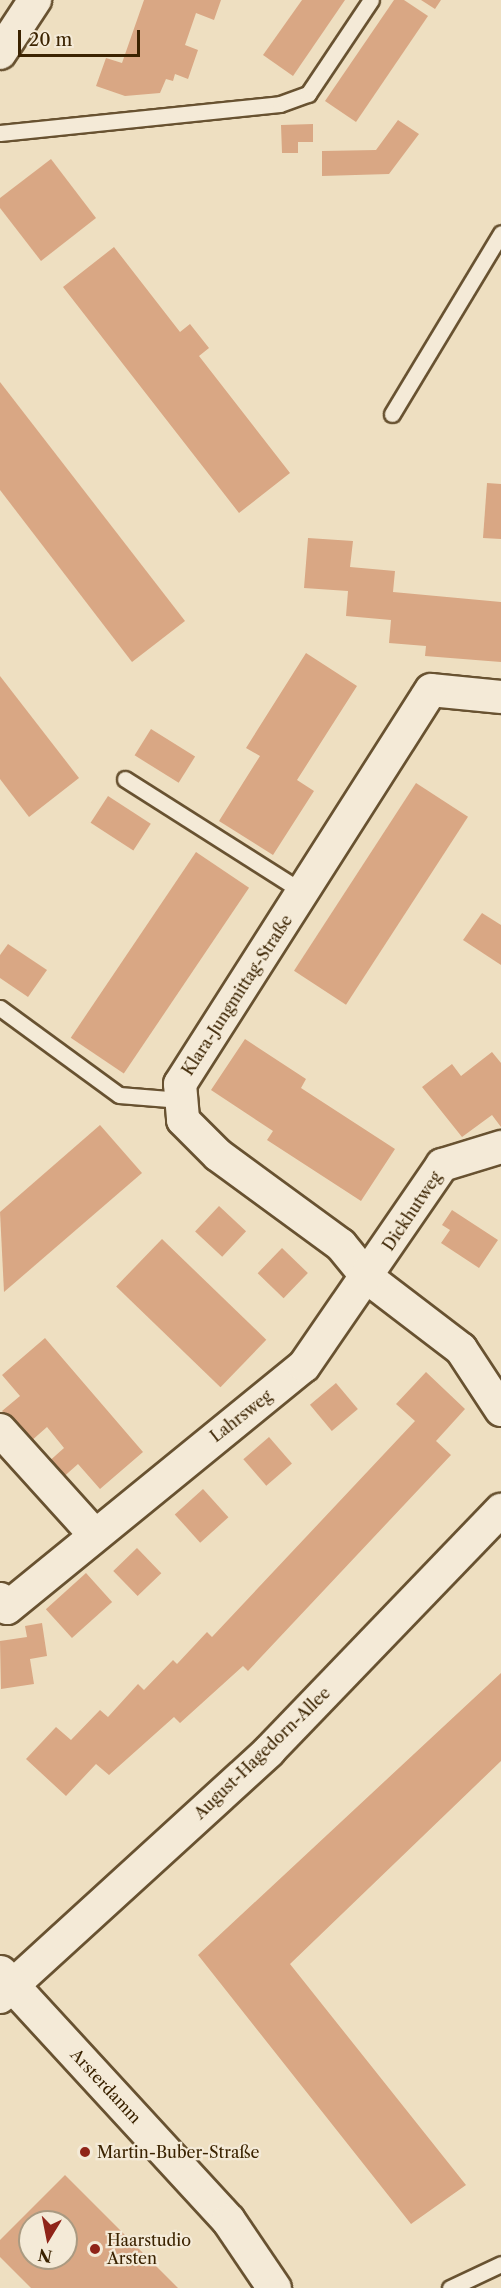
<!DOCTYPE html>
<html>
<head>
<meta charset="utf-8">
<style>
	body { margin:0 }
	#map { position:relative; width:501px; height:2288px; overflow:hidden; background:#eedfc1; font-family:"Libre Caslon Text",serif }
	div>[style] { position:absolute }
	.building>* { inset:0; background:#d9a784; transform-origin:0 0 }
	.roads { filter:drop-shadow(2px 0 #685231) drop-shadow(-2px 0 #685231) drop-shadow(0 2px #685231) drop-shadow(0 -2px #685231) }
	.lane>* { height:15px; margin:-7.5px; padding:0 7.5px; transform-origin:7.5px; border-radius:7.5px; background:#f4ead7 }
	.street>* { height:32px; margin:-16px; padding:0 16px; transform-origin:16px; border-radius:16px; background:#f4ead7 }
	.secondary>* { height:33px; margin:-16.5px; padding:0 16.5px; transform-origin:16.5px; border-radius:16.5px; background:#f4ead7 }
	.dots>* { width:16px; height:16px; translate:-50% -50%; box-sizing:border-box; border:3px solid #f4ead7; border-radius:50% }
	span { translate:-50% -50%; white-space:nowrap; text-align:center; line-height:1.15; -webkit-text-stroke:4.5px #f4ead7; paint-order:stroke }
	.street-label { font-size:16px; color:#3b2301 }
	.poi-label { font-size:16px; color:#3b2301 }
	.left { translate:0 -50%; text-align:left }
	.north { position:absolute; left:18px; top:2210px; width:60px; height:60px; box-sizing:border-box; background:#f4ead7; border:2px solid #aa9a81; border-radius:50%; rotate:190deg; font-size:16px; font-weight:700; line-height:24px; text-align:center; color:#3b2301 }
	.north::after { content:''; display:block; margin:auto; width:21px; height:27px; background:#8f2418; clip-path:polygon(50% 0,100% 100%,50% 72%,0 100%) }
	.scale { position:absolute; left:18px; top:30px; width:122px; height:27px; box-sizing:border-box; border:3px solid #3b2301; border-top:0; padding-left:8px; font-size:18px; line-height:21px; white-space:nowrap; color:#3b2301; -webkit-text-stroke:4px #f4ead7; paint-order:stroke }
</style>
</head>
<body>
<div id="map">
	<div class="building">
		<i style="clip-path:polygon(144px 0,221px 0,214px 20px,196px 13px,185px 45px,198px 50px,188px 79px,175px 74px,173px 81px,166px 79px,160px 93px,125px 96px,96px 86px,106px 58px,122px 63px)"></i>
		<i style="clip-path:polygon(302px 0,345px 0,293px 76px,263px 55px)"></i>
		<i style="clip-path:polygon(394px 0,404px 0,428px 16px,356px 122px,325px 101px)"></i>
		<i style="clip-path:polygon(421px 0,441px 0,435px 9px)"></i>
		<i style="clip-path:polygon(398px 120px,419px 134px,389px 174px,322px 176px,322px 151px,376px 150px)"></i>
		<i style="clip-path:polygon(313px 124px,313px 142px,298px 142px,298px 153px,282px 153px,281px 125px)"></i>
		<i style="clip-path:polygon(51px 159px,96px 218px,41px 261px,0 208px,0 198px)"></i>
		<i style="clip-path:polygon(114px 247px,180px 332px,190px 324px,209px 348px,199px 356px,290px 473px,239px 513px,63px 287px)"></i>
		<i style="clip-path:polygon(0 382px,185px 621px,132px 662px,0 490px)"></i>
		<i style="clip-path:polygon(487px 483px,501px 484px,501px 539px,483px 538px)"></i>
		<i style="clip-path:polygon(308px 538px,353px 541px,350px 567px,395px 571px,393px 592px,501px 602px,501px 662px,425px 656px,426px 646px,389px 643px,391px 620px,346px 616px,348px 591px,304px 588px)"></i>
		<i style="clip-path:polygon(306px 653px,357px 686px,297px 780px,314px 791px,273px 855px,219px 821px,260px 756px,246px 748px)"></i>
		<i style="clip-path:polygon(0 676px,79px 778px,29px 817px,0 779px)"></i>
		<i style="left:151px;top:729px;width:52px;height:31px;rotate:32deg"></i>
		<i style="left:416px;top:783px;width:62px;height:224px;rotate:33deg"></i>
		<i style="left:108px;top:796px;width:51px;height:32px;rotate:33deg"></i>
		<i style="left:196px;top:852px;width:64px;height:224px;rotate:34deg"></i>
		<i style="clip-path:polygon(482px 913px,501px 925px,501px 965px,463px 940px)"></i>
		<i style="clip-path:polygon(8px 944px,47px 970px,28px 997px,0 978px,0 955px)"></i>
		<i style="clip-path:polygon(245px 1039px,306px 1079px,301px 1088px,395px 1149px,361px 1201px,267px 1140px,273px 1131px,211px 1090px)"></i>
		<i style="clip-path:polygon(492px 1052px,501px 1063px,501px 1127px,492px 1115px,462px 1137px,422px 1087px,452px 1064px,461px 1076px)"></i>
		<i style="clip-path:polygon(100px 1125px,142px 1173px,4px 1292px,0 1212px)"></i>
		<i style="left:219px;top:1206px;width:37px;height:35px;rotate:43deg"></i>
		<i style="clip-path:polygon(452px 1210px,498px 1240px,479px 1268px,441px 1243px,450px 1230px,442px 1225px)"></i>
		<i style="left:162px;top:1239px;width:145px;height:66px;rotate:44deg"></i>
		<i style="left:282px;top:1248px;width:36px;height:35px;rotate:44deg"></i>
		<i style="clip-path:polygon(45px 1338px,143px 1452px,100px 1489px,78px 1464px,60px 1480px,46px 1464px,64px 1448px,47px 1427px,30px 1442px,2px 1411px,20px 1396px,2px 1375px)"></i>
		<i style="clip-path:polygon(426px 1372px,465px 1409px,436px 1441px,451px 1455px,248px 1671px,243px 1666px,180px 1723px,174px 1717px,109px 1775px,96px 1764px,66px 1796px,26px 1759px,56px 1727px,71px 1740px,100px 1710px,108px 1717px,138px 1684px,144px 1690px,173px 1660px,177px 1664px,207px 1632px,212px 1637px,415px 1421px,396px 1404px)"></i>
		<i style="left:336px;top:1383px;width:34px;height:34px;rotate:50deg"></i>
		<i style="left:269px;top:1437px;width:35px;height:34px;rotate:49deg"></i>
		<i style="left:203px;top:1489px;width:38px;height:38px;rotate:48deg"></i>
		<i style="left:137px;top:1548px;width:35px;height:33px;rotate:46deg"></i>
		<i style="left:86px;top:1573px;width:39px;height:54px;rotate:48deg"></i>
		<i style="clip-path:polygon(42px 1623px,47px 1656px,30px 1659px,34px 1684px,1px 1689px,0 1641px,27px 1637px,25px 1626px)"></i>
		<i style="clip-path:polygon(501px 1673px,501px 1761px,290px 1964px,466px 2185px,411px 2224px,198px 1955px)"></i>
		<i style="clip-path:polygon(evenodd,65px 2175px,178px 2288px,31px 2288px,0 2257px,0 2240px,65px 2175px,30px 2222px,66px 2222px,66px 2258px,30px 2258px,30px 2222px)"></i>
	</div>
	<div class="roads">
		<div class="lane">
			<i style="left:0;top:133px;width:281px;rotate:-5.9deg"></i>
			<i style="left:280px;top:104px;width:30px;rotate:-20deg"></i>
			<i style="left:308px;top:94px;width:113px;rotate:-56.2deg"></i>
			<i style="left:392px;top:414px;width:211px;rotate:-58.9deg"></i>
			<i style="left:125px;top:779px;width:211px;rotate:32.4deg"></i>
			<i style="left:0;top:1008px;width:147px;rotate:36.2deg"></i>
			<i style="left:119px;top:1095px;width:62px;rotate:4.6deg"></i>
			<i style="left:450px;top:2288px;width:56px;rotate:-25.2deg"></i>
		</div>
		<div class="street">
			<i style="left:0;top:53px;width:64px;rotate:-56.6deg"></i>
			<i style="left:501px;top:697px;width:70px;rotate:-174.3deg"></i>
			<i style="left:431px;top:690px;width:467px;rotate:122.5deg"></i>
			<i style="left:180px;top:1084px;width:36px;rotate:85deg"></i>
			<i style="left:183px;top:1120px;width:49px;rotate:45deg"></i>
			<i style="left:218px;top:1155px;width:152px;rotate:36.2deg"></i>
			<i style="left:341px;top:1245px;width:43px;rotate:50.7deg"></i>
			<i style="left:368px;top:1278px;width:117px;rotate:37.4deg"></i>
			<i style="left:461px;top:1349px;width:73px;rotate:56.7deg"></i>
			<i style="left:0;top:1430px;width:139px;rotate:47.9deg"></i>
			<i style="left:0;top:1599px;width:11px;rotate:52deg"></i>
			<i style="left:7px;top:1608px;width:383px;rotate:-39.2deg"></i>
			<i style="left:304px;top:1366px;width:244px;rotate:-55.5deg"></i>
			<i style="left:442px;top:1165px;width:62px;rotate:-17deg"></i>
			<i style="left:0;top:1997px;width:365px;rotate:-42.4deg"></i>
			<i style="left:269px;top:1751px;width:335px;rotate:-46.1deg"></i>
		</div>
		<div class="secondary">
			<i style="left:0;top:1972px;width:337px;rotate:47.4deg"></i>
			<i style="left:228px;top:2220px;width:82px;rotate:55.9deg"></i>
		</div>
	</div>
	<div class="dots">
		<i style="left:85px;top:2152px;background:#8f2418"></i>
		<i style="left:95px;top:2249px;background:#8f2418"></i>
	</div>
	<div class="street-label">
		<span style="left:237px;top:995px;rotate:-57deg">Klara-Jungmittag-Straße</span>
		<span style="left:412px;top:1211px;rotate:-56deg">Dickhutweg</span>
		<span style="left:241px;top:1416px;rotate:-38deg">Lahrsweg</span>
		<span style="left:262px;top:1753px;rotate:-44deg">August-Hagedorn-Allee</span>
		<span style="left:106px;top:2086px;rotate:47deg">Arsterdamm</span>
	</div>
	<div class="poi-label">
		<span class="left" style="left:97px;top:2152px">Martin-Buber-Straße</span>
		<span class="left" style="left:107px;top:2249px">Haarstudio<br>Arsten</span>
	</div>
	<div class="north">N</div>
	<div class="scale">20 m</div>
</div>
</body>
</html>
